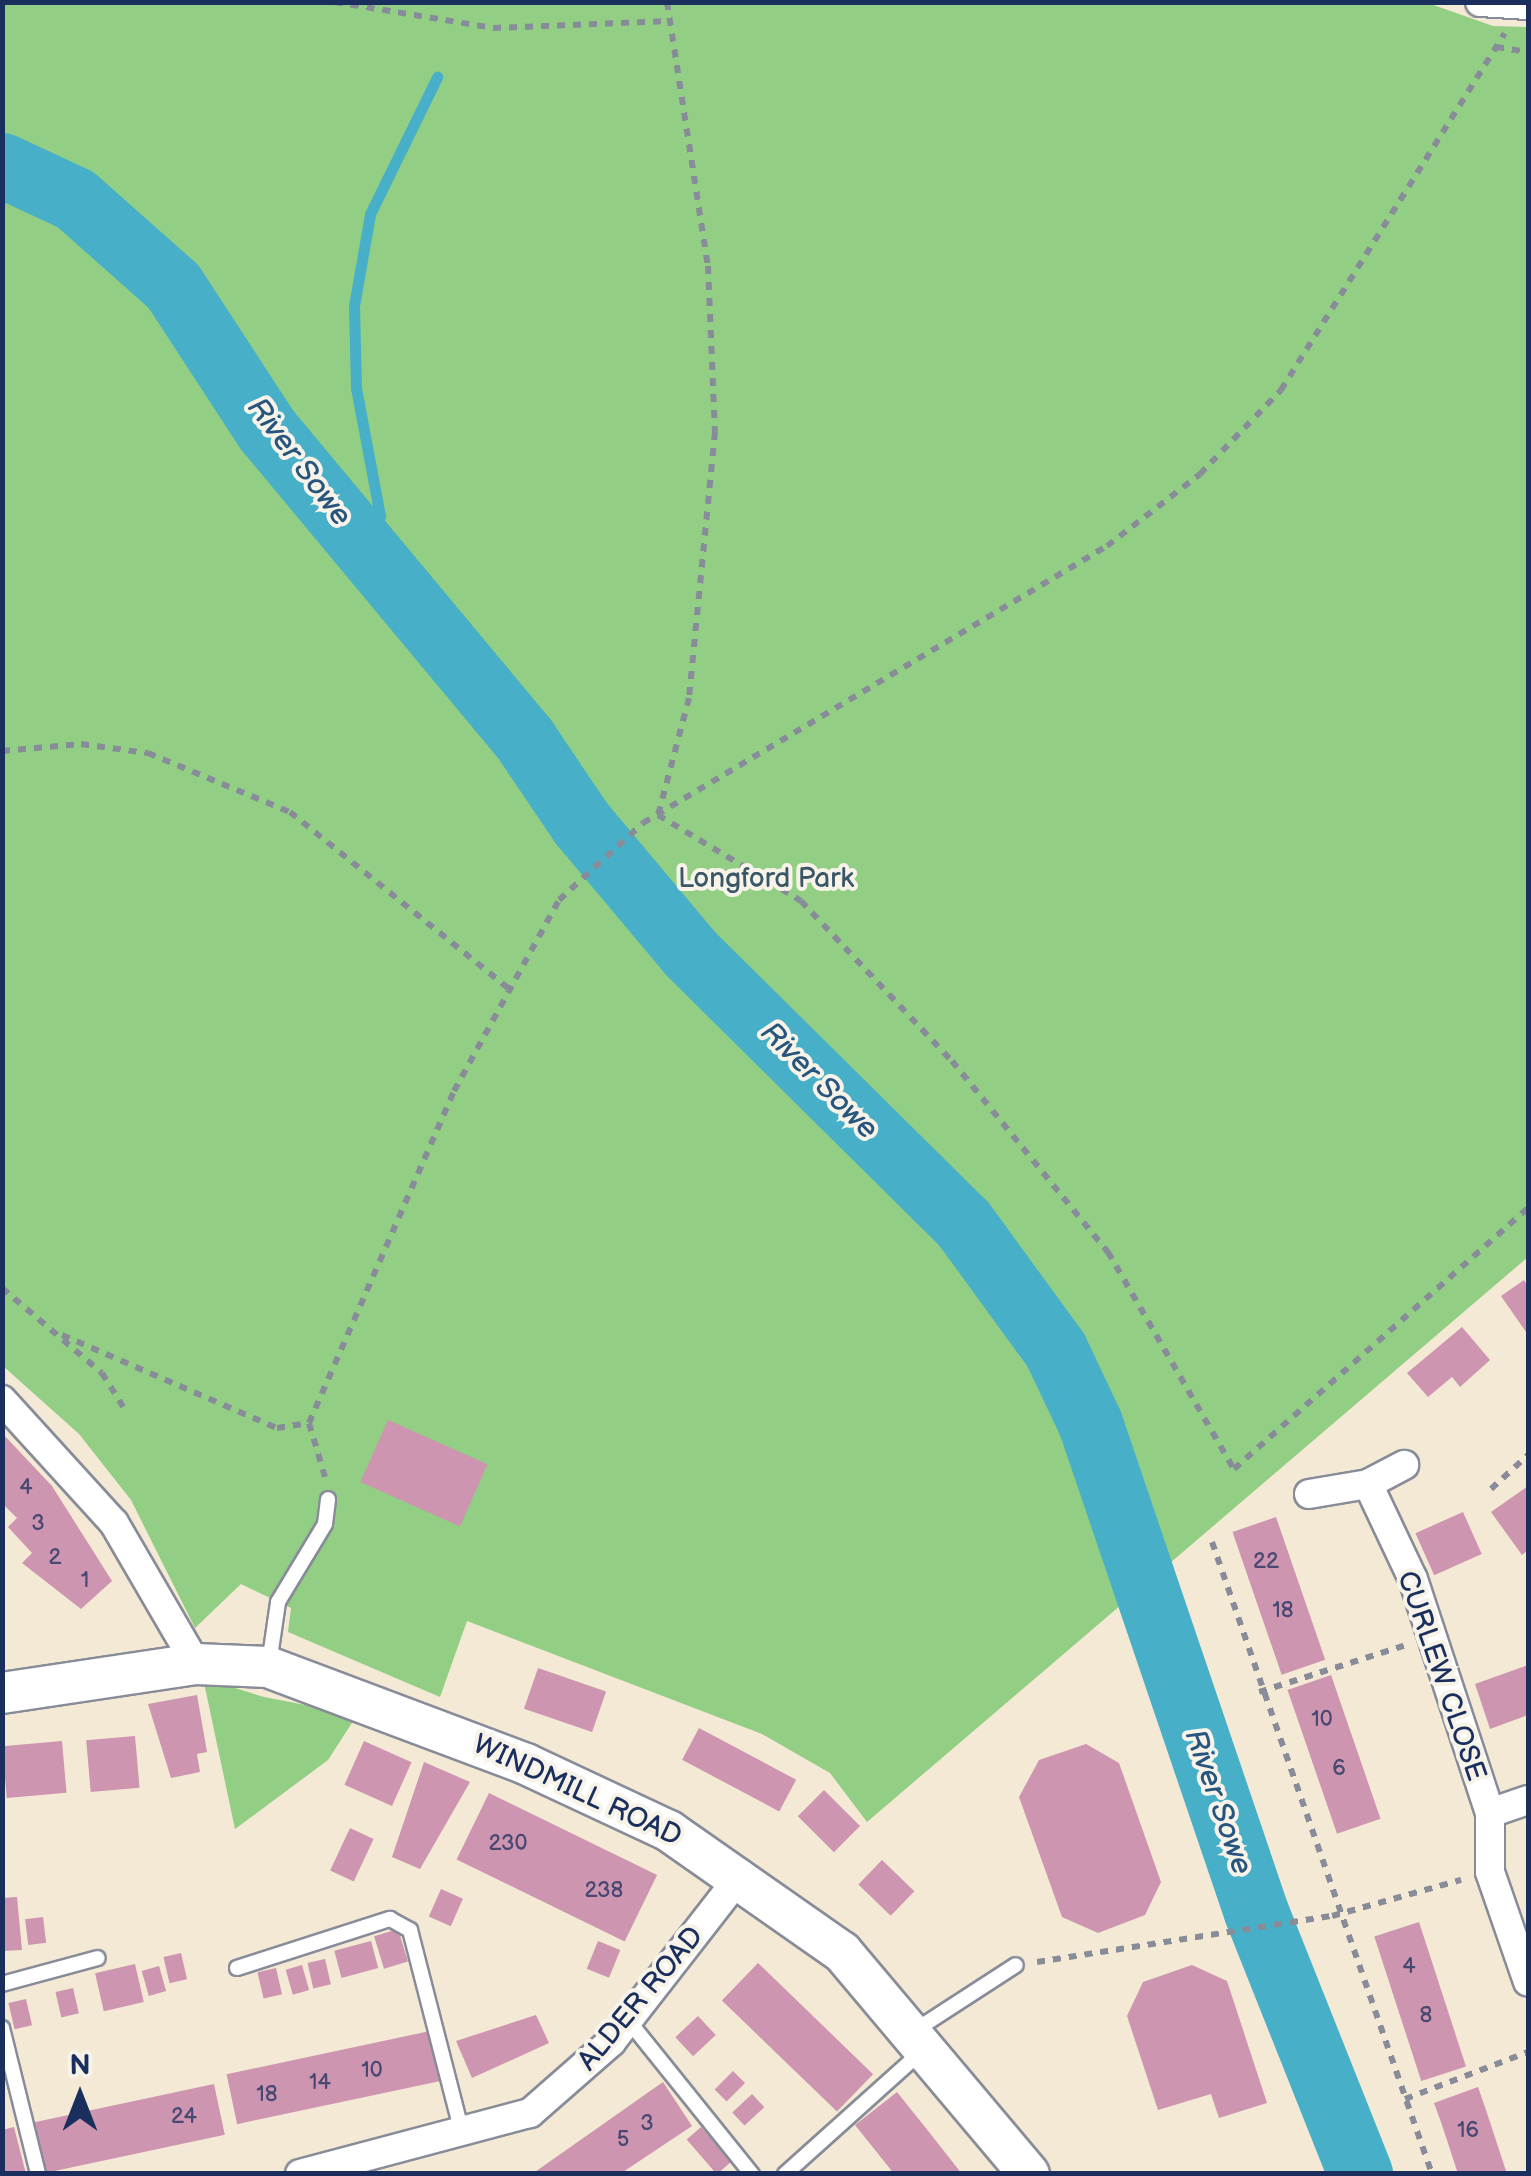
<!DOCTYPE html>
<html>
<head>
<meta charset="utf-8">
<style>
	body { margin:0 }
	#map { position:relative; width:1531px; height:2176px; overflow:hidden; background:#f4e9d4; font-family:"Balsamiq Sans",sans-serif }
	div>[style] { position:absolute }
	.green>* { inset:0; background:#92ce83 }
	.stream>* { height:11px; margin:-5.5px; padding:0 5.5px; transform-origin:5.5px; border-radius:5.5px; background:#48afc8 }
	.river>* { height:65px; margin:-32.5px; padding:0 32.5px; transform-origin:32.5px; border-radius:32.5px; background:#48afc8 }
	.building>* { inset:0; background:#cd95b0; transform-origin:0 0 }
	.path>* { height:6px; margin-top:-3px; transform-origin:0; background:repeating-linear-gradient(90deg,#888c99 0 8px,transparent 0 16px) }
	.roads { filter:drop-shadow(2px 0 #888c99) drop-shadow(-2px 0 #888c99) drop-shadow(0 2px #888c99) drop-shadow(0 -2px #888c99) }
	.lane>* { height:14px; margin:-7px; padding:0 7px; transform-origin:7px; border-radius:7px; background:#fff }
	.street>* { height:28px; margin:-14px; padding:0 14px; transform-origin:14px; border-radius:14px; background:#fff }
	.secondary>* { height:40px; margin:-20px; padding:0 20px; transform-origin:20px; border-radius:20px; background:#fff }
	span { translate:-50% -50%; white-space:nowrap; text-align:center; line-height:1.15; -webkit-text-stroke:8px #f7f3e8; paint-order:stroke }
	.number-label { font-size:22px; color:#484872 }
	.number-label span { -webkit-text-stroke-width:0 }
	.park-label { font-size:28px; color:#395767 }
	.street-label { font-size:28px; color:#1b2f5e }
	.water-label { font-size:30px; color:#28557e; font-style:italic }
	.frame { position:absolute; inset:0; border:5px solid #1b2f5e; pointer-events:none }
	.north { position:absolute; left:30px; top:2046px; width:100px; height:100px; -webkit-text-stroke:8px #f7f3e8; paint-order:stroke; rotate:0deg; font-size:28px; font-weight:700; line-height:40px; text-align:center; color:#1b2f5e }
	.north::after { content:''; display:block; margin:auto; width:35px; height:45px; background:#1b2f5e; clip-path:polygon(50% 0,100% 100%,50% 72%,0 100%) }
</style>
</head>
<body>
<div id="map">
	<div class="green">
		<i style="clip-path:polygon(1425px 2px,1493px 26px,1528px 27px,1528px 1257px,867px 1822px,830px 1773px,762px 1734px,467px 1621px,440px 1697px,288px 1632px,291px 1608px,241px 1584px,195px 1628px,131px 1500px,79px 1434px,3px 1366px,3px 3px)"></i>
		<i style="clip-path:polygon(203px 1678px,264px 1697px,357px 1715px,328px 1760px,235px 1829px)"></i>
	</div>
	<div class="stream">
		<i style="left:368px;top:556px;width:42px;rotate:-73.3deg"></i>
		<i style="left:380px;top:516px;width:130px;rotate:-100.6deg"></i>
		<i style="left:356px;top:388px;width:82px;rotate:-91.4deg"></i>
		<i style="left:354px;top:306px;width:93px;rotate:-80.1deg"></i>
		<i style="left:370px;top:214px;width:153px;rotate:-63.9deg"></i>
	</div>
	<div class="river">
		<i style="left:2px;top:165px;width:81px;rotate:25deg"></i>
		<i style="left:75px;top:199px;width:131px;rotate:41.6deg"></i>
		<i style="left:173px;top:286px;width:172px;rotate:56.9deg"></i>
		<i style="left:267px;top:430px;width:403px;rotate:50.2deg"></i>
		<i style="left:525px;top:740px;width:100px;rotate:56deg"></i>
		<i style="left:581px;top:823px;width:170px;rotate:50deg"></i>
		<i style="left:690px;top:953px;width:384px;rotate:44.7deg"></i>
		<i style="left:963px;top:1223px;width:156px;rotate:53.9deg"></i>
		<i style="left:1055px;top:1349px;width:82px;rotate:64.7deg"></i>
		<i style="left:1090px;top:1423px;width:516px;rotate:71.25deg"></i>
		<i style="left:1256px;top:1912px;width:282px;rotate:68.3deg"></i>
	</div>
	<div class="building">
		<i style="clip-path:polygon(1524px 1280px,1528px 1287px,1528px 1335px,1501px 1296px)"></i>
		<i style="clip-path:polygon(1462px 1327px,1490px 1360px,1460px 1387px,1452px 1377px,1428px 1397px,1407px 1373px)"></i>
		<i style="left:388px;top:1420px;width:109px;height:68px;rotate:24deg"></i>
		<i style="clip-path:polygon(2px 1433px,52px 1486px,112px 1581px,81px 1609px,22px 1563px,32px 1553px,8px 1527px,17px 1518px,2px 1503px)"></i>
		<i style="clip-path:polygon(1528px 1486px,1528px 1550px,1522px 1555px,1491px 1512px)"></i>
		<i style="left:1463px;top:1512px;width:46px;height:52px;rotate:66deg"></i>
		<i style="left:1276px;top:1517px;width:151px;height:46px;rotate:71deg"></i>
		<i style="clip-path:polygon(1528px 1665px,1528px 1715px,1490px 1729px,1475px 1684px)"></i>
		<i style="left:538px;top:1668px;width:72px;height:43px;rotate:19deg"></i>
		<i style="left:1331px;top:1675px;width:152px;height:46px;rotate:71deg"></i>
		<i style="clip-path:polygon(197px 1695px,207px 1752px,197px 1754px,200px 1772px,171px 1778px,148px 1704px)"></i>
		<i style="left:699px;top:1728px;width:110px;height:36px;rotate:28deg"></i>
		<i style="left:135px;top:1736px;width:52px;height:49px;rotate:85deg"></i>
		<i style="left:62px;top:1741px;width:52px;height:60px;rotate:85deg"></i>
		<i style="left:364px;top:1741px;width:52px;height:48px;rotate:24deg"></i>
		<i style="clip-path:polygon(1086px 1744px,1119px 1763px,1161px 1882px,1145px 1915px,1098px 1933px,1062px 1917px,1019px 1797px,1039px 1760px)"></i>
		<i style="clip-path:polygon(424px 1762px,470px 1782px,420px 1869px,392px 1857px)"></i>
		<i style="left:824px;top:1790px;width:51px;height:37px;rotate:45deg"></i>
		<i style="left:489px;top:1793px;width:187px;height:74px;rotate:26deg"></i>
		<i style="left:350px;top:1828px;width:26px;height:47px;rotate:25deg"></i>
		<i style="left:882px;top:1860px;width:45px;height:34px;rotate:44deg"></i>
		<i style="left:441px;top:1889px;width:24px;height:30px;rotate:24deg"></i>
		<i style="clip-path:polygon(17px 1897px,22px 1950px,2px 1951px,2px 1898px)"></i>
		<i style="left:43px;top:1917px;width:26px;height:18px;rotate:83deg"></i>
		<i style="left:1419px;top:1922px;width:152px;height:47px;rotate:72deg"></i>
		<i style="left:398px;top:1929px;width:34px;height:25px;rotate:73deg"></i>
		<i style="left:371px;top:1941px;width:28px;height:38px;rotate:75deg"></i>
		<i style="left:598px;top:1941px;width:24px;height:30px;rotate:22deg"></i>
		<i style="left:181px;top:1953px;width:27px;height:18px;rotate:77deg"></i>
		<i style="left:325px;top:1959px;width:26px;height:18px;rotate:77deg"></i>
		<i style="left:758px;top:1963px;width:160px;height:52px;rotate:44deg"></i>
		<i style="left:135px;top:1964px;width:39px;height:41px;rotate:77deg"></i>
		<i style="left:302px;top:1965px;width:26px;height:17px;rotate:74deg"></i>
		<i style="clip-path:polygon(1192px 1965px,1227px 1981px,1267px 2103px,1219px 2118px,1211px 2094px,1158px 2110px,1127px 2016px,1143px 1982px)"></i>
		<i style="left:159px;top:1966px;width:26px;height:18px;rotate:74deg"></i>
		<i style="left:276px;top:1968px;width:27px;height:19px;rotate:77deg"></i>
		<i style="left:73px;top:1988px;width:26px;height:18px;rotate:77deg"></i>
		<i style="left:26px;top:1999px;width:27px;height:18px;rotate:77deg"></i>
		<i style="clip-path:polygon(536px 2015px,549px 2043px,472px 2078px,456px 2041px)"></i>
		<i style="left:698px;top:2016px;width:26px;height:31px;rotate:47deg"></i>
		<i style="left:430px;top:2031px;width:51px;height:208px;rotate:78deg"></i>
		<i style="left:733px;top:2071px;width:17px;height:26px;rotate:45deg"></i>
		<i style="clip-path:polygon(663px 2082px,692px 2126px,620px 2174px,532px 2174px)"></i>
		<i style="left:214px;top:2084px;width:52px;height:186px;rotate:78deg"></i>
		<i style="clip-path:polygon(1478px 2087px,1486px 2110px,1507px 2174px,1458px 2174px,1442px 2125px,1434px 2103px)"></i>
		<i style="clip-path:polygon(897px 2092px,929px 2132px,962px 2174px,894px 2174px,887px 2165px,855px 2125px)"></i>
		<i style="left:752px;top:2094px;width:18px;height:27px;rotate:47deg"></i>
		<i style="clip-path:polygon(14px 2127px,26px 2174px,2px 2174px,2px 2130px)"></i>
		<i style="left:701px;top:2127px;width:46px;height:19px;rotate:49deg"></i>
	</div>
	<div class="path">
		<i style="left:335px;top:2px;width:160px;rotate:9.3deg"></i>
		<i style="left:493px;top:28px;width:176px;rotate:-2.3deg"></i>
		<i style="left:667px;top:2px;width:267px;rotate:81.2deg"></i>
		<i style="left:708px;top:266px;width:166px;rotate:87.6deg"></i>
		<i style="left:715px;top:432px;width:267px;rotate:95.6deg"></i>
		<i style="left:689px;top:698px;width:121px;rotate:104.8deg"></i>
		<i style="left:658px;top:815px;width:167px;rotate:31deg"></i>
		<i style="left:801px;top:901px;width:220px;rotate:46.7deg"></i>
		<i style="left:952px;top:1061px;width:247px;rotate:50.8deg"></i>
		<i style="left:1108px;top:1252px;width:251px;rotate:59.9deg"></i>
		<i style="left:1234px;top:1469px;width:393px;rotate:-41.6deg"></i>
		<i style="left:1496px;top:47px;width:32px;rotate:9deg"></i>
		<i style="left:2px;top:751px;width:79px;rotate:-5.1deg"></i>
		<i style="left:81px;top:744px;width:68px;rotate:7.7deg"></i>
		<i style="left:148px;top:753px;width:154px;rotate:22.6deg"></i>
		<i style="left:290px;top:812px;width:280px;rotate:38.9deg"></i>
		<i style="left:2px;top:1288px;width:131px;rotate:40.4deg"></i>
		<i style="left:102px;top:1373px;width:40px;rotate:58deg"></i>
		<i style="left:62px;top:1335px;width:234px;rotate:23.4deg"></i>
		<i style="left:277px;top:1428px;width:32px;rotate:-9deg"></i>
		<i style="left:325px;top:1477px;width:56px;rotate:-106.5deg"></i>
		<i style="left:309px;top:1423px;width:362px;rotate:-66.4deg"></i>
		<i style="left:454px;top:1091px;width:218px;rotate:-61.2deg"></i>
		<i style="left:559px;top:900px;width:114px;rotate:-42.5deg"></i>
		<i style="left:643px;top:823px;width:540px;rotate:-30.84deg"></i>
		<i style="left:1107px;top:546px;width:118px;rotate:-37.7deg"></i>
		<i style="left:1200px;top:474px;width:117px;rotate:-46deg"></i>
		<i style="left:1281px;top:390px;width:421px;rotate:-57.9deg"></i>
		<i style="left:1491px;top:1489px;width:50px;rotate:-42.6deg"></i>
		<i style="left:1212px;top:1542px;width:669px;rotate:70.81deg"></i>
		<i style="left:1259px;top:1692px;width:154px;rotate:-17.7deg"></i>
		<i style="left:1037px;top:1962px;width:299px;rotate:-8.9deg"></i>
		<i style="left:1332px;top:1916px;width:134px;rotate:-15.6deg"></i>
		<i style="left:1405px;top:2099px;width:132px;rotate:-20.9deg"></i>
	</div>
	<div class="roads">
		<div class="lane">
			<i style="left:269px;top:1664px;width:63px;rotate:-81.7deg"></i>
			<i style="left:278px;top:1602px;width:91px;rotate:-58.9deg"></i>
			<i style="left:325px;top:1524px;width:25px;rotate:-83deg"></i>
			<i style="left:237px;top:1968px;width:161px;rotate:-17.8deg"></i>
			<i style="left:390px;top:1919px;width:23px;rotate:29deg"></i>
			<i style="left:410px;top:1930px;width:210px;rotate:75.6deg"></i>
			<i style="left:2px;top:1984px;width:99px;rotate:-15.2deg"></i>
			<i style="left:628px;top:2020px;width:198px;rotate:51.2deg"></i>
			<i style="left:2px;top:2028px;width:150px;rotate:76.1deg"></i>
			<i style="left:914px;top:2031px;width:121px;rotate:-32.9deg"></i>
			<i style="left:785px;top:2174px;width:186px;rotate:-41.9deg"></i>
		</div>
		<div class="street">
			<i style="left:1480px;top:2px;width:48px;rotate:3.6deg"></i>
			<i style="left:2px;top:1400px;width:166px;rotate:47.7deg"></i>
			<i style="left:114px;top:1523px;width:163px;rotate:59.8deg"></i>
			<i style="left:1368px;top:1484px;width:105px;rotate:64.7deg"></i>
			<i style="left:1413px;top:1579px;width:246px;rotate:71.8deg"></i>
			<i style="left:1490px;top:1813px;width:59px;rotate:90deg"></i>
			<i style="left:1490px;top:1872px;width:116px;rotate:70.9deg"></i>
			<i style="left:1309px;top:1494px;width:60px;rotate:-9.6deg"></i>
			<i style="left:1368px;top:1484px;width:41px;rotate:-27.8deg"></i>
			<i style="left:1490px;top:1813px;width:40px;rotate:-18.9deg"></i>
			<i style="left:300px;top:2174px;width:238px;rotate:-14.9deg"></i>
			<i style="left:530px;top:2113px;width:108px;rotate:-41.2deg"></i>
			<i style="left:611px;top:2042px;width:212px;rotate:-52.1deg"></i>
		</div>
		<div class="secondary">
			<i style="left:2px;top:1693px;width:196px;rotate:-8.5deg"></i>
			<i style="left:196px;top:1664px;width:72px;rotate:2.4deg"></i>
			<i style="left:268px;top:1667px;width:276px;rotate:20.6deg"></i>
			<i style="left:526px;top:1764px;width:158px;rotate:25.1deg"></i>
			<i style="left:669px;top:1831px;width:211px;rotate:35deg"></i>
			<i style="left:842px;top:1952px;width:290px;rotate:49.9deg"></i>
		</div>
	</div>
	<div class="number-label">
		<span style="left:26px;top:1488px">4</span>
		<span style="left:38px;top:1524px">3</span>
		<span style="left:55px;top:1558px">2</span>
		<span style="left:1266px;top:1562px">22</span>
		<span style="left:85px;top:1581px">1</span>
		<span style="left:1283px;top:1611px">18</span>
		<span style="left:1322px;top:1720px">10</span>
		<span style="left:1339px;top:1769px">6</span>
		<span style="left:508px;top:1844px">230</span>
		<span style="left:604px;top:1891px">238</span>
		<span style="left:1409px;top:1967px">4</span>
		<span style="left:1426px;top:2016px">8</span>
		<span style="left:372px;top:2071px">10</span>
		<span style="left:320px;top:2083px">14</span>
		<span style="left:267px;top:2095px">18</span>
		<span style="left:184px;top:2117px">24</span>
		<span style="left:647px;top:2124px">3</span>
		<span style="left:1468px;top:2131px">16</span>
		<span style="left:623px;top:2140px">5</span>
	</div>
	<div class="park-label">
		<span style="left:766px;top:879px">Longford Park</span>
	</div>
	<div class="street-label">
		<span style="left:1441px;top:1676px;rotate:71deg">CURLEW CLOSE</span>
		<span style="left:577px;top:1791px;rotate:25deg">WINDMILL ROAD</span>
		<span style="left:641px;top:1999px;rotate:-50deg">ALDER ROAD</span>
	</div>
	<div class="water-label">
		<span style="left:299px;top:462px;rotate:53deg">River Sowe</span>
		<span style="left:819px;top:1081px;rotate:45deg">River Sowe</span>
		<span style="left:1218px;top:1802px;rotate:71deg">River Sowe</span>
	</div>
	<div class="frame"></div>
	<div class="north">N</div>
</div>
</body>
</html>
